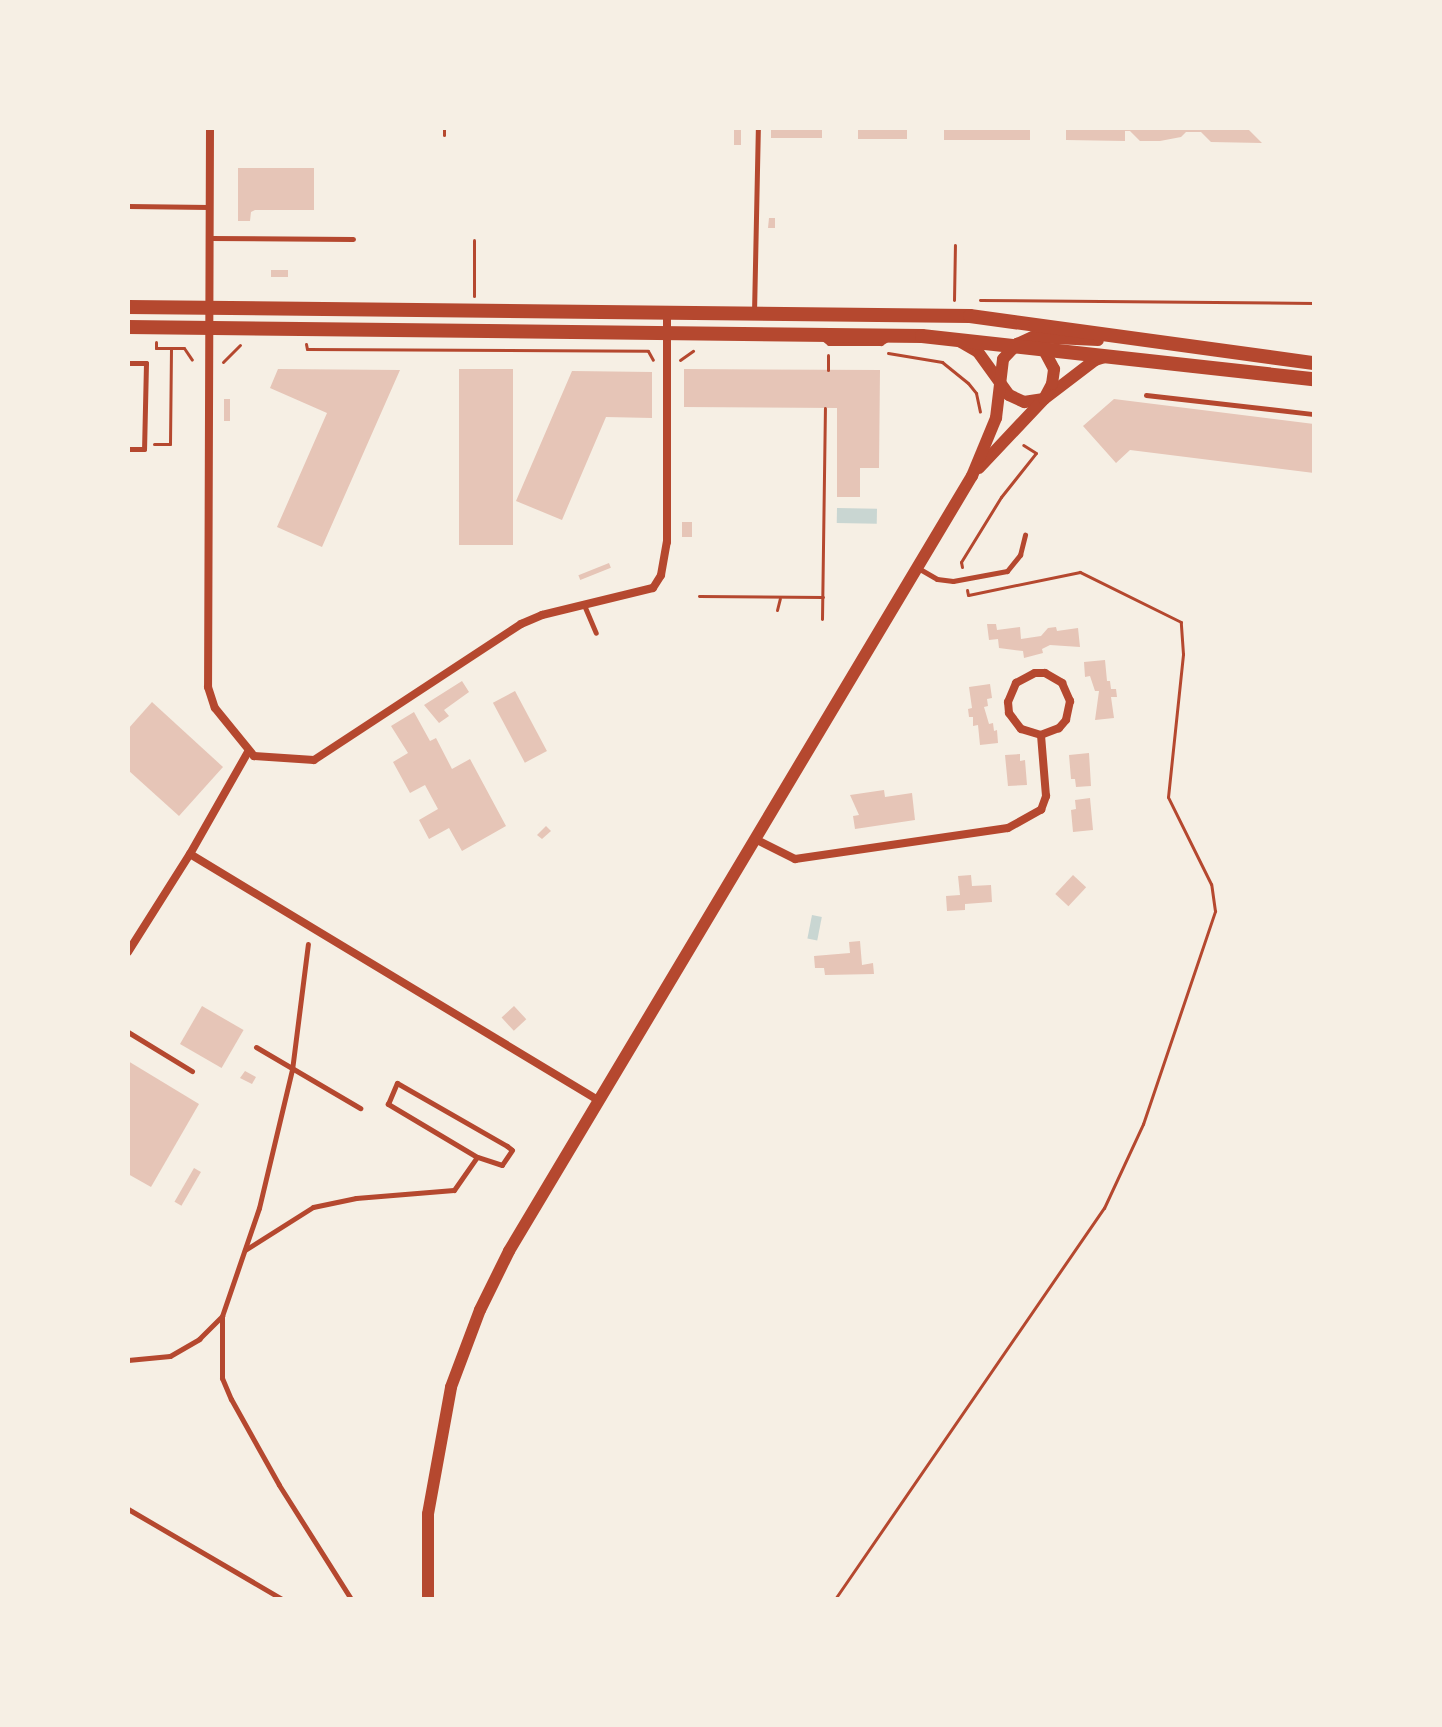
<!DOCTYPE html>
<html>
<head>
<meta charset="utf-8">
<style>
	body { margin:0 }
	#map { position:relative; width:1442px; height:1727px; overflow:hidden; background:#f6efe4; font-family:"Zilla Slab",serif }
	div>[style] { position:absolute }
	.water>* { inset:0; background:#c9d6d2; transform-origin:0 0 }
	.building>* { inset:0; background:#e6c5b7; transform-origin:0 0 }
	.path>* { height:3px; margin:-1.5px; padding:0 1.5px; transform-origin:1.5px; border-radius:1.5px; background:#b5482f }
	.service>* { height:5px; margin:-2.5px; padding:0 2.5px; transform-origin:2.5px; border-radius:2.5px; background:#b5482f }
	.minor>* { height:8px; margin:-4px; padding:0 4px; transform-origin:4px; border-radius:4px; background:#b5482f }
	.tertiary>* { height:12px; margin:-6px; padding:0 6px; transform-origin:6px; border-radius:6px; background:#b5482f }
	.secondary>* { height:14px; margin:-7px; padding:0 7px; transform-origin:7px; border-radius:7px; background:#b5482f }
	span { translate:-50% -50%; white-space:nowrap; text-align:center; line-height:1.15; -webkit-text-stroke:6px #f6efe4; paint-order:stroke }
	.frame { position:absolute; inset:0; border:130px solid #f6efe4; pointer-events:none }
</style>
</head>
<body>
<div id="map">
	<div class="water">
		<i style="left:837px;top:508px;width:40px;height:15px;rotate:1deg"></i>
		<i style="left:812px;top:915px;width:10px;height:24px;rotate:11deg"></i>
	</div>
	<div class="building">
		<i style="left:734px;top:128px;width:7px;height:17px"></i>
		<i style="left:771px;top:128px;width:51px;height:10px"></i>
		<i style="left:858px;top:128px;width:49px;height:11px"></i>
		<i style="left:944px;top:128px;width:86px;height:12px"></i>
		<i style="clip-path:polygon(1066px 128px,1247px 128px,1262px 143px,1211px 142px,1201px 132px,1186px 132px,1181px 137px,1160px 141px,1140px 141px,1130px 131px,1125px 131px,1125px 141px,1066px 140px)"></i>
		<i style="clip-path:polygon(238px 168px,314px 168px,314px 210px,255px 210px,251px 212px,250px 221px,238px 221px)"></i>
		<i style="clip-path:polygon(769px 218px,775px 218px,775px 228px,768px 228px)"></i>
		<i style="left:271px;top:270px;width:17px;height:7px"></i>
		<i style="clip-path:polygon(278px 369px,400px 370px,322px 547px,277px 527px,327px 413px,270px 388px)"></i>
		<i style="left:459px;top:369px;width:54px;height:176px"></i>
		<i style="clip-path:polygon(684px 369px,880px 370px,879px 468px,860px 468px,860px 497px,837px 497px,837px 408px,684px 407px)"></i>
		<i style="clip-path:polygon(572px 371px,652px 372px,652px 418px,606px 417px,562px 520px,516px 501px)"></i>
		<i style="left:224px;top:399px;width:6px;height:22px"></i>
		<i style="clip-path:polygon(1114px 399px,1314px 424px,1314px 473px,1130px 450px,1116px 463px,1083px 426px)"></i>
		<i style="left:682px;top:522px;width:10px;height:15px"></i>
		<i style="left:609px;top:563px;width:5px;height:33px;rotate:68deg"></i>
		<i style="clip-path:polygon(987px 624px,996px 624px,997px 630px,1020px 627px,1021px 639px,1041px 636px,1048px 628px,1056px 627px,1057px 631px,1078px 628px,1080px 647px,1050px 645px,1042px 649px,1043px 653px,1024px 658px,1023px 651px,999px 648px,998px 639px,989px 640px)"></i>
		<i style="clip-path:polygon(1105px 660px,1107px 681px,1110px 681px,1111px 689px,1116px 689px,1117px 697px,1111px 697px,1114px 718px,1095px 720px,1099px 691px,1095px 691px,1090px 676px,1085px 677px,1084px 662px)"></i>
		<i style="clip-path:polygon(462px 681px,469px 692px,444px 710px,449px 716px,439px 723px,424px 705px)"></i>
		<i style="clip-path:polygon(990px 684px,992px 698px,987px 699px,988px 706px,984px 707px,989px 724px,993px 723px,994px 731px,997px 730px,998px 743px,980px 745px,978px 725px,973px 726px,973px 717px,969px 717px,968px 709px,972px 708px,969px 687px)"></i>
		<i style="left:515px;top:691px;width:68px;height:25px;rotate:62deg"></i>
		<i style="clip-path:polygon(152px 702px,223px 767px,179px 816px,128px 770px,128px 729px)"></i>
		<i style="clip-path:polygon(414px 712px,430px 741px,436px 738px,452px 769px,470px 759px,506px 826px,462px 851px,449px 828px,429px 839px,419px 820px,438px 809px,425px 785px,410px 793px,393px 762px,408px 753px,391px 726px)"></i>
		<i style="clip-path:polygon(1089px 753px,1091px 786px,1076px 787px,1075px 779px,1071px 779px,1069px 755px)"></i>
		<i style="clip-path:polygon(1020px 754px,1020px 761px,1025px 760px,1027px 785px,1008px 786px,1005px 755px)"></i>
		<i style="clip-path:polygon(884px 790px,885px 797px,912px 793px,915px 820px,855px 829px,853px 816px,859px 815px,850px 795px)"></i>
		<i style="clip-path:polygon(1090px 798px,1093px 830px,1073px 832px,1071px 810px,1076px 809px,1075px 800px)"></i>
		<i style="clip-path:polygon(546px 826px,551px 831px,542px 839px,537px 835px)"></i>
		<i style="clip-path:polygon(971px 875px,972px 886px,991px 885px,992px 902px,965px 904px,965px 910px,947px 911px,946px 896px,960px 895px,958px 876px)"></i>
		<i style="left:1073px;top:875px;width:18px;height:26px;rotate:43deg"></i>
		<i style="clip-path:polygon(860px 941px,862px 965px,873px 963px,874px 974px,825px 975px,824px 968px,815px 968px,814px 956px,850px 953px,849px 942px)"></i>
		<i style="left:202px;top:1006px;width:48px;height:44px;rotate:30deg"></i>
		<i style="left:514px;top:1006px;width:18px;height:17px;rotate:47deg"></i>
		<i style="clip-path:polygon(128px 1061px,199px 1104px,151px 1187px,128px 1174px)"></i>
		<i style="clip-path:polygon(245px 1071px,256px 1077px,252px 1084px,240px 1078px)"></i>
		<i style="left:194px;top:1168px;width:8px;height:39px;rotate:30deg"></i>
	</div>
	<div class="path">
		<i style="left:444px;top:135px;width:7px;rotate:-90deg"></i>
		<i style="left:474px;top:296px;width:56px;rotate:-90deg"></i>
		<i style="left:954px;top:300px;width:55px;rotate:-89deg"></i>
		<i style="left:980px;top:300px;width:334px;rotate:0.5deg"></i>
		<i style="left:156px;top:342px;width:6px;rotate:90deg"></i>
		<i style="left:156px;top:348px;width:28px"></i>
		<i style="left:184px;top:348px;width:14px;rotate:56deg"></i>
		<i style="left:306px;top:344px;width:5px;rotate:79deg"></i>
		<i style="left:307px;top:349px;width:341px;rotate:0.3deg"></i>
		<i style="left:648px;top:351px;width:10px;rotate:61deg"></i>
		<i style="left:888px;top:353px;width:55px;rotate:9.5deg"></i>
		<i style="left:942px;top:362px;width:33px;rotate:39deg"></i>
		<i style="left:968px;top:383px;width:13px;rotate:51deg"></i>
		<i style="left:976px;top:393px;width:19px;rotate:78deg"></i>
		<i style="left:680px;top:360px;width:16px;rotate:-35deg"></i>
		<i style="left:223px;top:362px;width:24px;rotate:-45deg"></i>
		<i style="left:828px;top:370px;width:15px;rotate:-90deg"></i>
		<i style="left:154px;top:444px;width:16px"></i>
		<i style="left:170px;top:444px;width:96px;rotate:-89.4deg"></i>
		<i style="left:962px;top:567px;width:5px;rotate:-101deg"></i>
		<i style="left:961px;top:562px;width:76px;rotate:-58.4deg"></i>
		<i style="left:1001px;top:497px;width:56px;rotate:-51.5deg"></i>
		<i style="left:1036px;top:453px;width:15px;rotate:-148deg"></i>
		<i style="left:699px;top:596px;width:124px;rotate:0.5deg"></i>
		<i style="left:777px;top:610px;width:12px;rotate:-76deg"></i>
		<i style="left:822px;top:619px;width:211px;rotate:-89.2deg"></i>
		<i style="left:835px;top:1599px;width:475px;rotate:-55.5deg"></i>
		<i style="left:1104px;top:1208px;width:93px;rotate:-65.1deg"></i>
		<i style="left:1143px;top:1124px;width:225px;rotate:-71.3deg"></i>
		<i style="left:1215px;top:911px;width:27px;rotate:-98deg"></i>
		<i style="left:1211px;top:884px;width:97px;rotate:-116.3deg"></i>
		<i style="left:1168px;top:797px;width:144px;rotate:-84deg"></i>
		<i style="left:1183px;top:654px;width:32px;rotate:-94deg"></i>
		<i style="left:1181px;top:622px;width:113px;rotate:-153.7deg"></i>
		<i style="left:1080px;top:572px;width:114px;rotate:168.4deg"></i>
		<i style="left:968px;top:595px;width:5px;rotate:-101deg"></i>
	</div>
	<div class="service">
		<i style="left:128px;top:206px;width:81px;rotate:0.7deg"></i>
		<i style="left:210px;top:238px;width:143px;rotate:0.4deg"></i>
		<i style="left:754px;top:313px;width:185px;rotate:-88.8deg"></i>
		<i style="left:824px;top:339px;width:6px;rotate:39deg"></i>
		<i style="left:829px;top:343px;width:52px"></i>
		<i style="left:881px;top:343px;width:7px;rotate:-34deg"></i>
		<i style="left:128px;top:363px;width:18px"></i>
		<i style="left:146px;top:363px;width:86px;rotate:91.3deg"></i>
		<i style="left:144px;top:449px;width:16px;rotate:180deg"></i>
		<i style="left:1146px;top:395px;width:169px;rotate:6.5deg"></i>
		<i style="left:918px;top:568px;width:22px;rotate:30deg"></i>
		<i style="left:937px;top:579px;width:16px;rotate:7deg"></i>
		<i style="left:953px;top:581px;width:55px;rotate:-10.5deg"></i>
		<i style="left:1007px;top:571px;width:21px;rotate:-51deg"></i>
		<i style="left:1020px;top:555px;width:21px;rotate:-76deg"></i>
		<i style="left:584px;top:605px;width:30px;rotate:67deg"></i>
		<i style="left:128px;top:1032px;width:75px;rotate:31.4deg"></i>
		<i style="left:256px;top:1047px;width:121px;rotate:30.4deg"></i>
		<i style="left:397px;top:1083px;width:127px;rotate:29.8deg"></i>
		<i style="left:507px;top:1146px;width:6px;rotate:39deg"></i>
		<i style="left:512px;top:1150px;width:18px;rotate:124deg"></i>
		<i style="left:502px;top:1165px;width:26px;rotate:-162deg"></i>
		<i style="left:477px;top:1157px;width:104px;rotate:-149.2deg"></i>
		<i style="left:388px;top:1104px;width:23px;rotate:-67deg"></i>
		<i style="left:245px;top:1250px;width:80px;rotate:-32.3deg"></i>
		<i style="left:313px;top:1207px;width:44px;rotate:-11.8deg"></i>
		<i style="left:356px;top:1198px;width:98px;rotate:-4.7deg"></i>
		<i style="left:454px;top:1190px;width:40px;rotate:-55.1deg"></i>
		<i style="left:222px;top:1317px;width:61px;rotate:90deg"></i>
		<i style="left:222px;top:1378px;width:23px;rotate:67deg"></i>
		<i style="left:231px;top:1399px;width:98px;rotate:60.8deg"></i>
		<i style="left:279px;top:1485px;width:135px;rotate:57.7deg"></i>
		<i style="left:128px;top:1360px;width:42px;rotate:-5.4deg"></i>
		<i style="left:170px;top:1356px;width:34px;rotate:-30deg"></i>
		<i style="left:199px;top:1339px;width:33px;rotate:-45deg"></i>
		<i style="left:222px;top:1316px;width:114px;rotate:-71.1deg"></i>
		<i style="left:259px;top:1208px;width:142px;rotate:-76.6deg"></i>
		<i style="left:292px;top:1070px;width:127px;rotate:-82.8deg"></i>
		<i style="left:128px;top:1509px;width:178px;rotate:30.3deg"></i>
	</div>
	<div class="minor">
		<i style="left:210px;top:128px;width:559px;rotate:90.2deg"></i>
		<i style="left:208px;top:687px;width:22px;rotate:72deg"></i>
		<i style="left:215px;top:708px;width:62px;rotate:50.9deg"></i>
		<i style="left:254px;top:756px;width:60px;rotate:3.8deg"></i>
		<i style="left:314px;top:760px;width:248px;rotate:-33.3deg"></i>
		<i style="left:521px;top:624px;width:23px;rotate:-23deg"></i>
		<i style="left:542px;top:615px;width:114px;rotate:-13.7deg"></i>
		<i style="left:653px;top:588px;width:15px;rotate:-58deg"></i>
		<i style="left:661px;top:575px;width:34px;rotate:-80deg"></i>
		<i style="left:667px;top:542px;width:228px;rotate:-90deg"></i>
		<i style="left:755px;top:839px;width:45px;rotate:26.6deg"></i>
		<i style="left:795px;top:859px;width:215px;rotate:-8.3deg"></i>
		<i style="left:1008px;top:828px;width:38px;rotate:-29deg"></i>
		<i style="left:1041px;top:810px;width:15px;rotate:-70deg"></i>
		<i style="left:1046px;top:796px;width:61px;rotate:-94.7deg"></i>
		<i style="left:1041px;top:735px;width:21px;rotate:-163deg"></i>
		<i style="left:1021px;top:729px;width:20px;rotate:-127deg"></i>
		<i style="left:1009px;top:713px;width:11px;rotate:-95deg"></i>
		<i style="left:1008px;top:702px;width:21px;rotate:-67deg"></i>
		<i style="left:1016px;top:683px;width:21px;rotate:-28deg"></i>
		<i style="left:1035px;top:673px;width:10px"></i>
		<i style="left:1045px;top:673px;width:20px;rotate:30deg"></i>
		<i style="left:1062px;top:683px;width:20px;rotate:66deg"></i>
		<i style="left:1070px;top:701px;width:19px;rotate:102deg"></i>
		<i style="left:1066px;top:720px;width:11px;rotate:131deg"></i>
		<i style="left:1059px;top:728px;width:19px;rotate:159deg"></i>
		<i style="left:190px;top:854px;width:478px;rotate:31.1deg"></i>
		<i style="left:128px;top:952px;width:116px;rotate:-57.7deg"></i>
		<i style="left:190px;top:854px;width:117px;rotate:-60.4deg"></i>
	</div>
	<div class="tertiary">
		<i style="left:961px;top:342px;width:20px;rotate:30deg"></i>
		<i style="left:978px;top:352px;width:53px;rotate:54.2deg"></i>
		<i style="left:1009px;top:395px;width:17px;rotate:25deg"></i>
		<i style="left:1024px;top:402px;width:20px;rotate:-9deg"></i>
		<i style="left:1044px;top:399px;width:64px;rotate:-37.4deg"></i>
		<i style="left:1095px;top:360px;width:10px;rotate:-17deg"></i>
		<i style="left:979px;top:468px;width:95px;rotate:-46.7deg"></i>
		<i style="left:1044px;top:399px;width:17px;rotate:-62deg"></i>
		<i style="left:1052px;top:384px;width:15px;rotate:-82deg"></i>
		<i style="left:1054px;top:369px;width:26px;rotate:-118deg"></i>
		<i style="left:428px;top:1599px;width:85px;rotate:-90deg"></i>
		<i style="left:428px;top:1514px;width:129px;rotate:-79.7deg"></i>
		<i style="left:451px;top:1387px;width:82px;rotate:-69.4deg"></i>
		<i style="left:480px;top:1310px;width:66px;rotate:-63.8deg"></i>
		<i style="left:509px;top:1251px;width:903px;rotate:-59.15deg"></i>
		<i style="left:972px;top:476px;width:63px;rotate:-67.5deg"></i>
		<i style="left:996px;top:418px;width:59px;rotate:-83.2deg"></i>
		<i style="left:1003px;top:359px;width:21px;rotate:-47deg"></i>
		<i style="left:1017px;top:344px;width:17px;rotate:-24deg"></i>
		<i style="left:1033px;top:337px;width:65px;rotate:2.6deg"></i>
	</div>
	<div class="secondary">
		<i style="left:128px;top:307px;width:842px;rotate:0.61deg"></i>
		<i style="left:970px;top:316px;width:347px;rotate:7.8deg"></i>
		<i style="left:128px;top:327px;width:794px;rotate:0.65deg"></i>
		<i style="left:922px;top:336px;width:394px;rotate:6.3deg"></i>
	</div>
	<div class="frame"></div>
</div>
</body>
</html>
